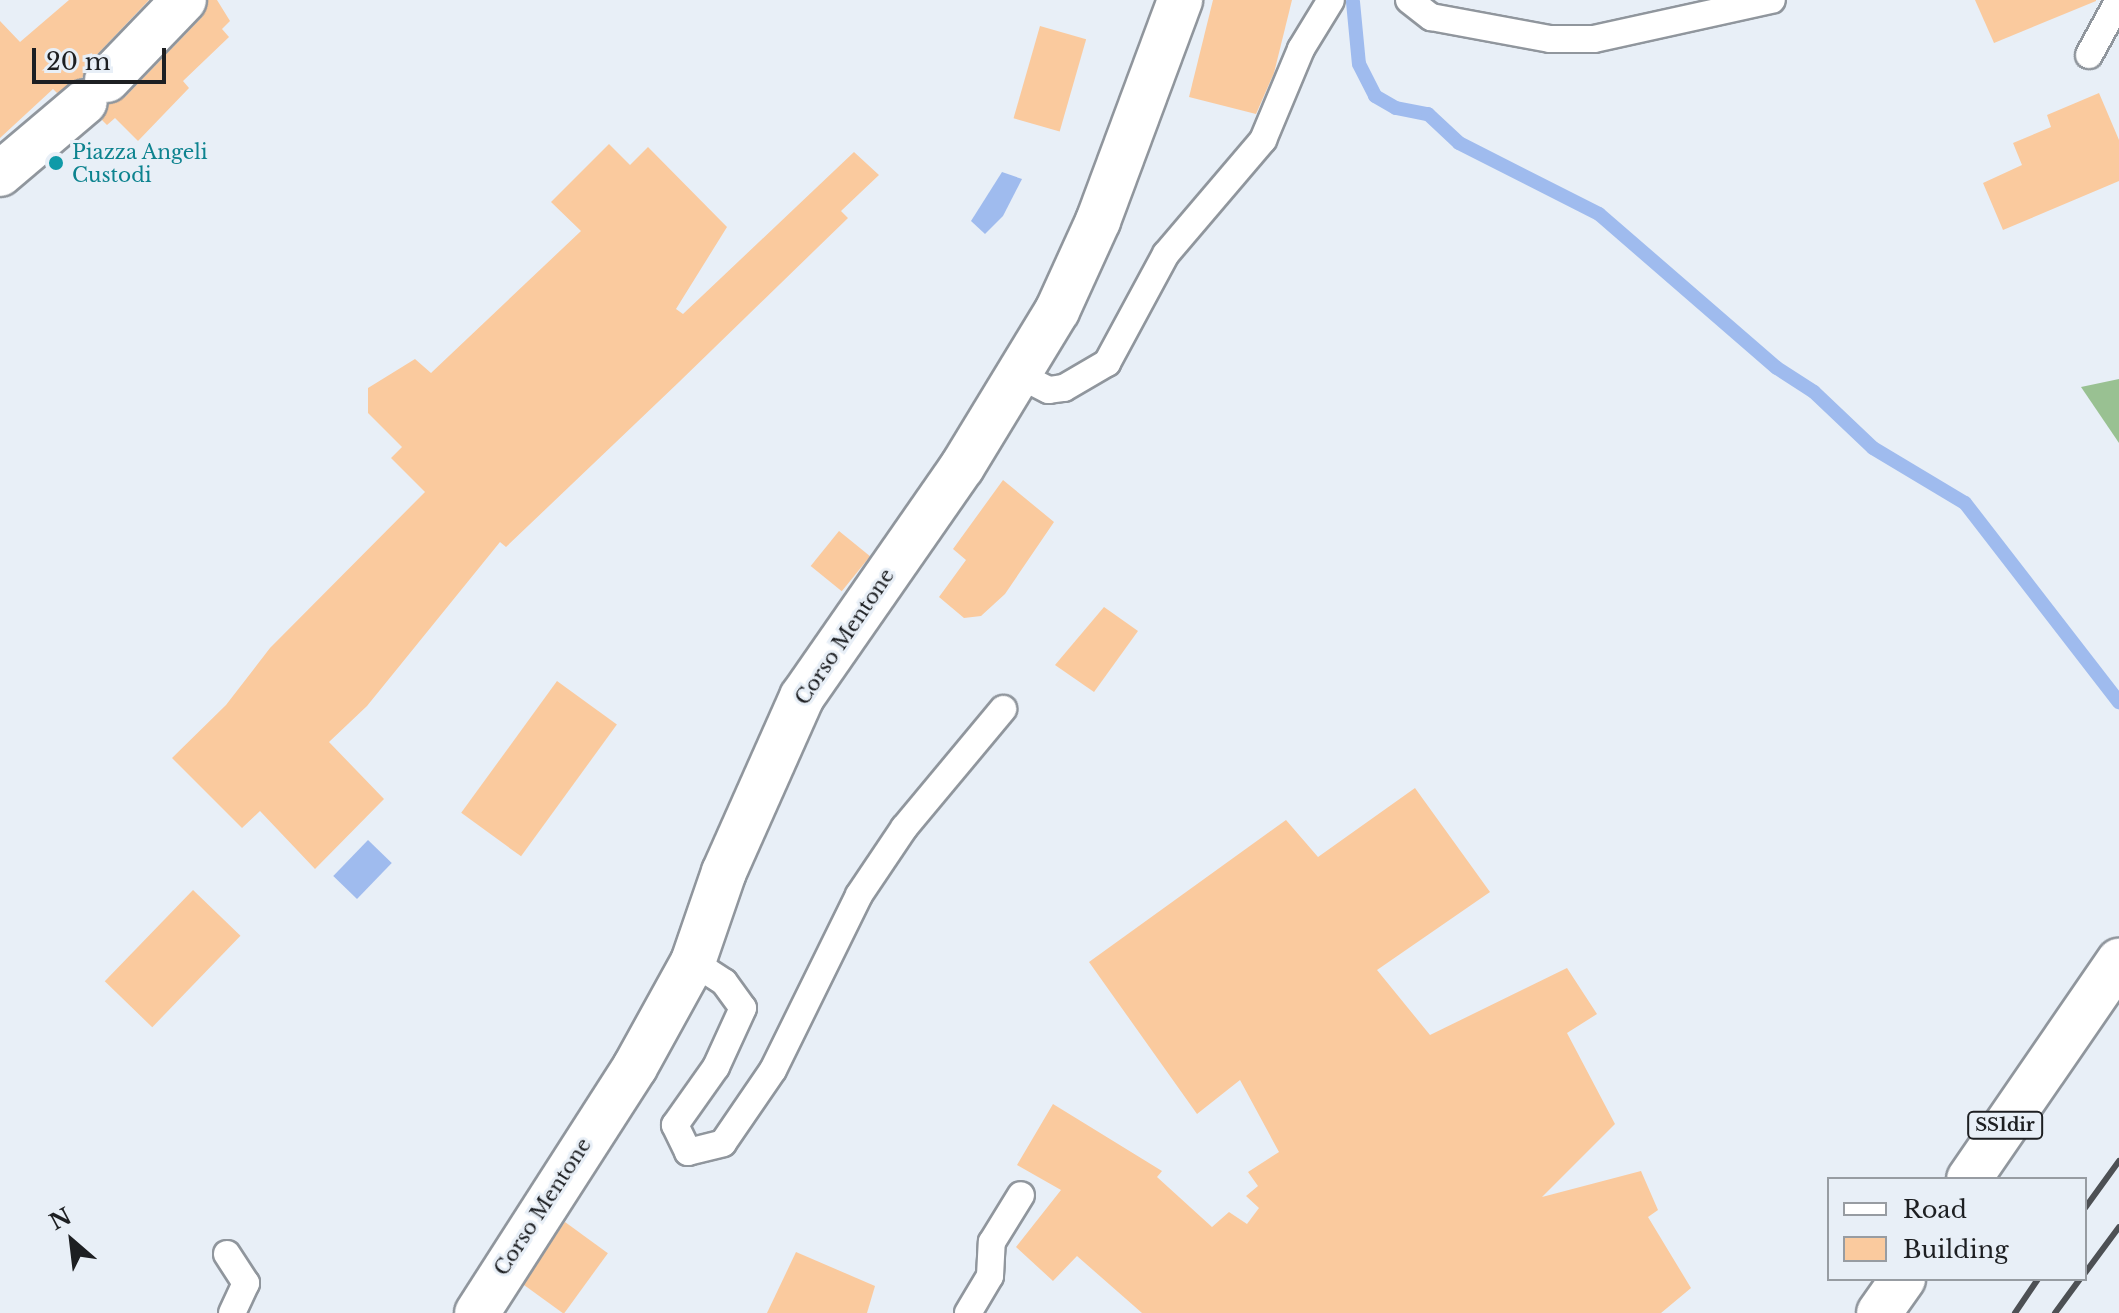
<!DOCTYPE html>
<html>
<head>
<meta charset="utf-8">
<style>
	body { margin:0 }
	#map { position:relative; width:2119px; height:1313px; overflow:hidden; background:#e8eff7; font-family:"Libre Baskerville",serif }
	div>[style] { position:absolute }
	.forest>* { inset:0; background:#99c192 }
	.water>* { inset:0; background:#9fbbee; transform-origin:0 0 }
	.stream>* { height:14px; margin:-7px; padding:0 7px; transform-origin:7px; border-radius:7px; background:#9fbbee }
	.building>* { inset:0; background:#faca9e; transform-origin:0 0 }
	.roads { filter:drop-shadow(2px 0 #90969d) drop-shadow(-2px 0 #90969d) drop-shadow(0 2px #90969d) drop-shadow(0 -2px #90969d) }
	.lane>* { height:26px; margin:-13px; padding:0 13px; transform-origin:13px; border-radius:13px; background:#fff }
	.secondary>* { height:44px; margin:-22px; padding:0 22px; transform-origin:22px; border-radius:22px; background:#fff }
	.primary>* { height:44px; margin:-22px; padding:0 22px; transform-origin:22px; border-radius:22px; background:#fff }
	.rail>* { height:6px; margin:-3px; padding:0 3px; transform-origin:3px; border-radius:3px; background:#4d5054 }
	.dots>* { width:22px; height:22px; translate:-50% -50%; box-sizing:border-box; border:4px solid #e8eff7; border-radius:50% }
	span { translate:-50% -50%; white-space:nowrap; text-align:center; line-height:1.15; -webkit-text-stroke:6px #e8eff7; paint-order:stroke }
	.shield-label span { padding:2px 6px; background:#e8eff7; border:2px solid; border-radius:6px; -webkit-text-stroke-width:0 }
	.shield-label { font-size:18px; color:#1d1f22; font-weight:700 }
	.culture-label { font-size:20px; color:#0d838f }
	.left { translate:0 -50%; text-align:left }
	.street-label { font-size:20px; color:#1d1f22 }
	.legend { position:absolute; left:1827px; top:1177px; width:260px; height:104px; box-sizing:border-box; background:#e8eff7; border:2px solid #979ca2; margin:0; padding:10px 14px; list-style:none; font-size:24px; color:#1d1f22 }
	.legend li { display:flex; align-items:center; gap:16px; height:40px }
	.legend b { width:40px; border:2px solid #979ca2 }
	.north { position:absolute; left:32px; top:1201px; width:80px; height:80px; -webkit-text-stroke:6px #e8eff7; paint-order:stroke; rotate:332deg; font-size:22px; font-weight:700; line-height:32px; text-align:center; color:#1d1f22 }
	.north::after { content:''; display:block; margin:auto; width:28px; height:36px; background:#1d1f22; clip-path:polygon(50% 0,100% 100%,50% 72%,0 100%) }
	.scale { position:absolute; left:32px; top:48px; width:134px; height:36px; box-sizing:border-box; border:4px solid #1d1f22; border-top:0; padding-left:10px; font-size:24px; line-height:28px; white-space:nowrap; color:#1d1f22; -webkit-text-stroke:6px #e8eff7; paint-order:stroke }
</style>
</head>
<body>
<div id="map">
	<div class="forest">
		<i style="clip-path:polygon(2119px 379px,2119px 443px,2081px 387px)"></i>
	</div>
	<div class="water">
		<i style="clip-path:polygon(1002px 172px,1022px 179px,1003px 216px,985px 234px,971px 221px)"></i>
		<i style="left:368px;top:840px;width:33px;height:50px;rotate:44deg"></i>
	</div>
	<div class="stream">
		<i style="left:1353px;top:2px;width:62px;rotate:84.5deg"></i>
		<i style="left:1359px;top:64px;width:36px;rotate:63deg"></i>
		<i style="left:1375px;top:96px;width:24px;rotate:30deg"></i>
		<i style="left:1396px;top:108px;width:33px;rotate:11deg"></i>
		<i style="left:1428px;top:114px;width:42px;rotate:43.1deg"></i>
		<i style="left:1459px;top:143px;width:157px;rotate:26.9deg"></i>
		<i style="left:1599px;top:214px;width:235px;rotate:40.9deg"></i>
		<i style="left:1777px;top:368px;width:44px;rotate:33deg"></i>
		<i style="left:1814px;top:392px;width:81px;rotate:43.5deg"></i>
		<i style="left:1873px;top:448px;width:107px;rotate:30.9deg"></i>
		<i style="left:1965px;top:503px;width:252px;rotate:52.3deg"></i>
	</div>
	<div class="building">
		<i style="clip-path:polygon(69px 0,149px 0,89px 63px,83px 77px,57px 93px,53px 89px,0 138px,0 21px,20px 42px)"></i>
		<i style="clip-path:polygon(208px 0,217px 0,230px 21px,222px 29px,229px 37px,183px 81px,189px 88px,138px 141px,115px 118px,107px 125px,102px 120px,109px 104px,125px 97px,202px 17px)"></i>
		<i style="clip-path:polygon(1213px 0,1292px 0,1274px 73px,1256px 114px,1189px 97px)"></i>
		<i style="clip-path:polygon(1975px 0,2096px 0,2096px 1px,1994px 43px)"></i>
		<i style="left:1040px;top:26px;width:48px;height:96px;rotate:16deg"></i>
		<i style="clip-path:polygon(2099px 93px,2119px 140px,2119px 181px,2003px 230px,1983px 183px,2022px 165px,2013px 143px,2051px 127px,2047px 115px)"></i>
		<i style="clip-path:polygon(609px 144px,630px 165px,648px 147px,727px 227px,676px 309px,683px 314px,854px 152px,879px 175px,841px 211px,848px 218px,679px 382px,506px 547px,500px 542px,367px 706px,329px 742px,384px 799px,315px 869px,260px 811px,242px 828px,172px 758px,226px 705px,270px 648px,425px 492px,391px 458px,402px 447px,368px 413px,368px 388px,415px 359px,431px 373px,581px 231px,551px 202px)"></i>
		<i style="clip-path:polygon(1003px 480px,1054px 522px,1005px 594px,981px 616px,964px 618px,939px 597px,966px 560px,953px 549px)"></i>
		<i style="left:839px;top:531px;width:40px;height:45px;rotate:39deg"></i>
		<i style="clip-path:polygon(1104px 607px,1138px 631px,1094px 692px,1055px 665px)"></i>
		<i style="left:557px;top:681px;width:74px;height:163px;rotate:36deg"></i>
		<i style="clip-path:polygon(1415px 788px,1490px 892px,1377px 970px,1430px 1035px,1567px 968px,1597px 1014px,1567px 1033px,1615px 1124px,1542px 1197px,1641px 1171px,1658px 1210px,1648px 1217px,1691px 1288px,1661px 1313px,1142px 1313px,1077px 1256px,1053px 1281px,1016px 1247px,1061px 1190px,1017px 1165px,1053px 1104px,1162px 1171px,1157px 1177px,1212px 1227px,1229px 1212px,1247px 1224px,1259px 1208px,1246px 1196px,1258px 1186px,1248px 1172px,1279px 1152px,1240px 1080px,1197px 1114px,1089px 962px,1286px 820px,1318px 857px)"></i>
		<i style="left:193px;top:890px;width:66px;height:127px;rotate:44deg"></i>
		<i style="left:565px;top:1222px;width:53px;height:75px;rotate:36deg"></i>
		<i style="clip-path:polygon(796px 1252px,875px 1286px,867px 1313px,767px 1313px)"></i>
	</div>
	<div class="roads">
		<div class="lane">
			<i style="left:1409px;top:0;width:28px;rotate:38deg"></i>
			<i style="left:1431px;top:17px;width:121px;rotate:10.5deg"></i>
			<i style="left:1550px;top:39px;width:44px"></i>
			<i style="left:1594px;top:39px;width:182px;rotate:-12.4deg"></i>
			<i style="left:2089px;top:55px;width:63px;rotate:-61.4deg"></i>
			<i style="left:1021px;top:376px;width:31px;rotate:27deg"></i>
			<i style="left:1049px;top:390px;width:15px;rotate:-8deg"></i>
			<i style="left:1064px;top:388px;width:50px;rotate:-30.2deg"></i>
			<i style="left:1107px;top:363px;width:124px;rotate:-61.6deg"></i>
			<i style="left:1166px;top:254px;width:150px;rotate:-49.6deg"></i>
			<i style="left:1263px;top:140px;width:99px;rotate:-67.3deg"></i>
			<i style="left:1301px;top:49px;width:57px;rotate:-58.5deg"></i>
			<i style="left:693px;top:962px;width:37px;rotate:33deg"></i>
			<i style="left:724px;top:982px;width:32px;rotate:54deg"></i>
			<i style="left:743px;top:1008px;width:65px;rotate:114.6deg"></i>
			<i style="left:716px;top:1067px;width:71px;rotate:125.3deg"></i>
			<i style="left:675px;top:1125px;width:30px;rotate:64deg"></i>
			<i style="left:688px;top:1152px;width:36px;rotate:-14deg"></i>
			<i style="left:723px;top:1143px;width:88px;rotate:-55.6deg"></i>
			<i style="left:773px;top:1070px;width:195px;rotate:-63.8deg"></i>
			<i style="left:859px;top:895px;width:81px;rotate:-56.1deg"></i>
			<i style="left:904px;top:828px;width:155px;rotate:-50.2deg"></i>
			<i style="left:227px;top:1254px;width:35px;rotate:57deg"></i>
			<i style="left:246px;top:1283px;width:33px;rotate:115deg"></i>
			<i style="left:968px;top:1313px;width:43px;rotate:-59.3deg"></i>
			<i style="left:990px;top:1276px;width:34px;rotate:-87deg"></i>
			<i style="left:992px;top:1242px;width:55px;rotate:-58.3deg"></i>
		</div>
		<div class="secondary">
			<i style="left:107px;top:80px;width:111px;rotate:-46.1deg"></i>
			<i style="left:0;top:174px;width:111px;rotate:-40.3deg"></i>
			<i style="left:477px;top:1313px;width:292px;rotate:-57.3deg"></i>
			<i style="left:635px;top:1067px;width:120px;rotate:-61.1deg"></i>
			<i style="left:693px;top:962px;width:95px;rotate:-71deg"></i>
			<i style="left:724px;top:872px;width:192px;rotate:-66deg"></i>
			<i style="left:802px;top:697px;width:280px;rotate:-55.2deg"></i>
			<i style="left:962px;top:467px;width:183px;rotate:-58.7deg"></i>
			<i style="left:1057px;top:311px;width:99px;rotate:-65.5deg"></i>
			<i style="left:1098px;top:221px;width:236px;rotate:-69.6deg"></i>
		</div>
		<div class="primary">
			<i style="left:1969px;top:1179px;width:265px;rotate:-55.5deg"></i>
			<i style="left:1879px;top:1313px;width:42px;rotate:-54.8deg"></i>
		</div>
	</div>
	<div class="rail">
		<i style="left:2085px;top:1208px;width:58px;rotate:-54.1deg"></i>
		<i style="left:2085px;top:1273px;width:57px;rotate:-53.5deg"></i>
		<i style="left:2015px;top:1313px;width:41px;rotate:-55.9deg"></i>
		<i style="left:2055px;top:1313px;width:42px;rotate:-53.7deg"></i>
	</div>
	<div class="dots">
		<i style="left:56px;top:163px;background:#0f9aa8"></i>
	</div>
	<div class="shield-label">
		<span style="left:2005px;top:1125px">SS1dir</span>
	</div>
	<div class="culture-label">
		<span class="left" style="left:72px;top:164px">Piazza Angeli<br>Custodi</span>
	</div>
	<div class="street-label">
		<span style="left:845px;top:637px;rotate:-56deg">Corso Mentone</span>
		<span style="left:543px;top:1207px;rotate:-57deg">Corso Mentone</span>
	</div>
	<ul class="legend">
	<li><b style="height:10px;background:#fff"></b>Road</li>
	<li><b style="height:22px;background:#faca9e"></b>Building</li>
	</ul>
	<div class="north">N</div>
	<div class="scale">20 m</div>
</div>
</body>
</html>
